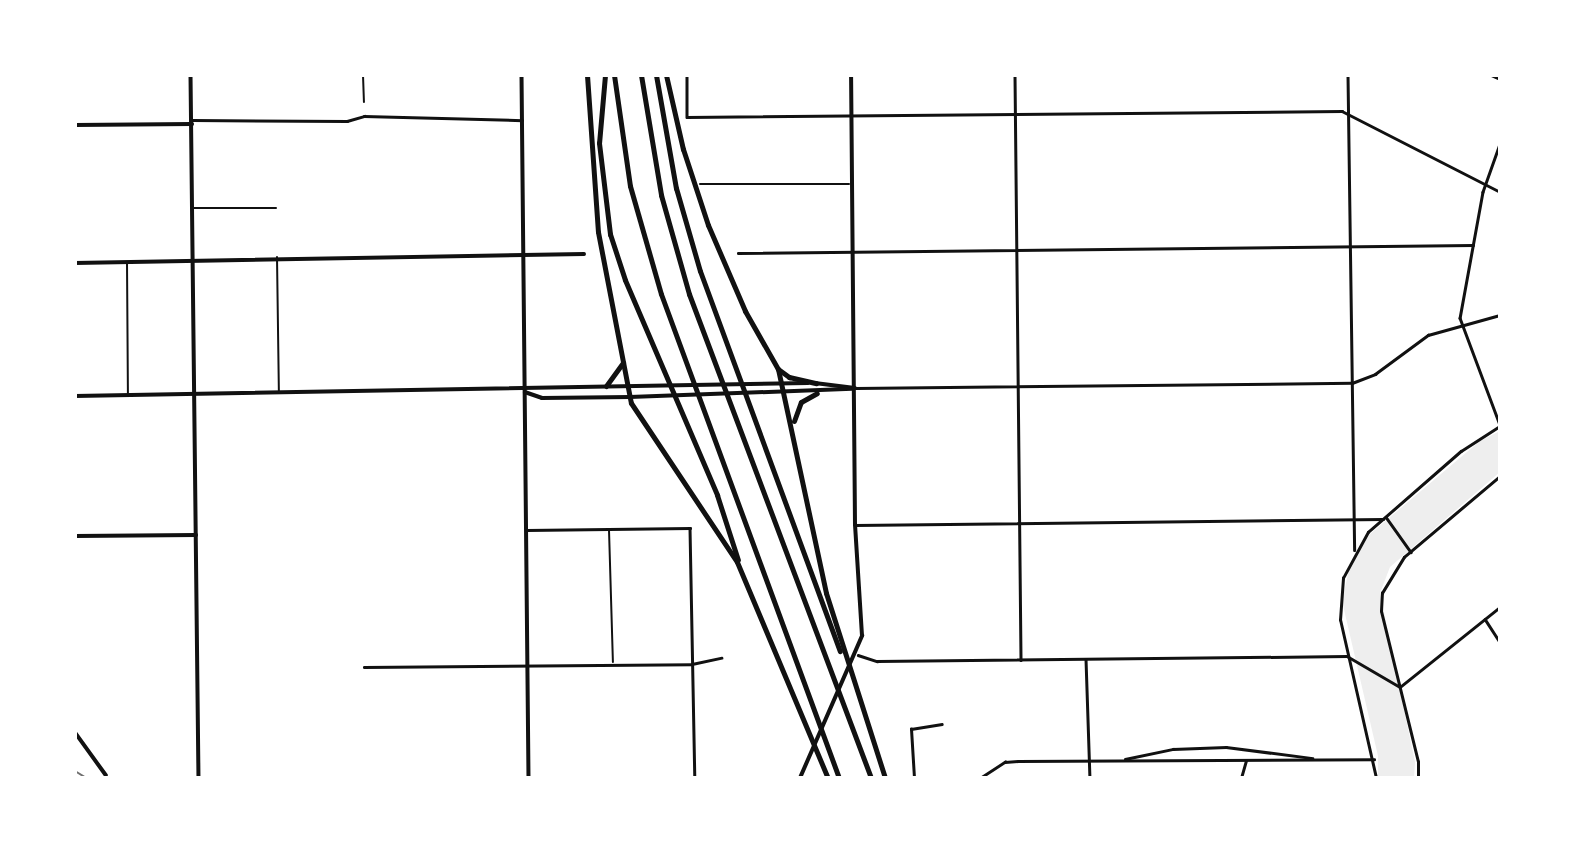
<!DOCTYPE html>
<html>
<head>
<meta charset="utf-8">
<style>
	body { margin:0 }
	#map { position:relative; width:1575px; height:853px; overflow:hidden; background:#fff; font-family:"Source Sans 3",sans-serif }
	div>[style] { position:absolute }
	.green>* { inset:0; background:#eee }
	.service>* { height:2px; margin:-1px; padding:0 1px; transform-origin:1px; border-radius:1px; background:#111 }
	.minor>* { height:2.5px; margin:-1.25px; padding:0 1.25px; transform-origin:1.25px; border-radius:1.25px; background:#111 }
	.tertiary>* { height:3.5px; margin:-1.75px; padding:0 1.75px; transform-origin:1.75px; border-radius:1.75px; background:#111 }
	.motorway>* { height:5px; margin:-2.5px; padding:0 2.5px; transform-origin:2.5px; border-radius:2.5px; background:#111 }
	.rail>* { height:2px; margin:-1px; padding:0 1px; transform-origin:1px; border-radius:1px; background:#707070 }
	span { translate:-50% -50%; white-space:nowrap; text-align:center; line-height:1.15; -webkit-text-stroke:7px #fff; paint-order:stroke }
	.frame { position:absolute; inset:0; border:77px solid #fff; pointer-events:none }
</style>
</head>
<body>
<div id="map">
	<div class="green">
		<i style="clip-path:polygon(1500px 431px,1500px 472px,1390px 567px,1380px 593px,1415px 762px,1414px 778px,1378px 778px,1378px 756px,1342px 601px,1350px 565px,1370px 534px,1480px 441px)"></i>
	</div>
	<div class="service">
		<i style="left:363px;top:75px;width:27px;rotate:88deg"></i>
		<i style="left:700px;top:184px;width:149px"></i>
		<i style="left:277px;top:257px;width:136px;rotate:89.2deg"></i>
		<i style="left:127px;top:262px;width:131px;rotate:89.6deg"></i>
		<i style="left:609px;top:530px;width:132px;rotate:88.3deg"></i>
	</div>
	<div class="minor">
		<i style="left:687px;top:75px;width:42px;rotate:90deg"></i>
		<i style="left:687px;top:117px;width:655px;rotate:-0.52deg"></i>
		<i style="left:1342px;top:111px;width:178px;rotate:27.1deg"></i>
		<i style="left:1015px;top:75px;width:585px;rotate:89.41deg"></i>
		<i style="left:1348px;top:75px;width:475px;rotate:89.2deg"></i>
		<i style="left:1491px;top:75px;width:10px;rotate:24deg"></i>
		<i style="left:192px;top:120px;width:155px;rotate:0.4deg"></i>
		<i style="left:347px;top:121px;width:18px;rotate:-16deg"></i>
		<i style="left:364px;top:116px;width:158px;rotate:1.5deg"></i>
		<i style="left:1500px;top:144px;width:51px;rotate:109.5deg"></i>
		<i style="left:1483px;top:192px;width:128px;rotate:100.3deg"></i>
		<i style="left:1460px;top:318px;width:114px;rotate:69.5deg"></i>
		<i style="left:193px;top:208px;width:83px"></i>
		<i style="left:738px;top:253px;width:735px;rotate:-0.62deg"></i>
		<i style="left:856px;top:388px;width:496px;rotate:-0.6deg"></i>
		<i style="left:1352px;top:383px;width:25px;rotate:-21deg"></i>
		<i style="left:1375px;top:374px;width:66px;rotate:-36.3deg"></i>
		<i style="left:1428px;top:335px;width:75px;rotate:-15.5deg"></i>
		<i style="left:1386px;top:517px;width:43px;rotate:54.5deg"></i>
		<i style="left:855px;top:525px;width:528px;rotate:-0.65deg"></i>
		<i style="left:527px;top:530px;width:163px;rotate:-0.7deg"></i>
		<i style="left:690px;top:528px;width:250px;rotate:88.9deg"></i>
		<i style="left:1485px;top:619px;width:27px;rotate:57deg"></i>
		<i style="left:858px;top:655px;width:20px;rotate:18deg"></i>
		<i style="left:877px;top:661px;width:470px;rotate:-0.6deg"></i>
		<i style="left:1347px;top:656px;width:61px;rotate:30.3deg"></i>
		<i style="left:1400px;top:687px;width:128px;rotate:-38.7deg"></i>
		<i style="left:1086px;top:659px;width:119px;rotate:88.1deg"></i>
		<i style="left:364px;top:667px;width:328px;rotate:-0.5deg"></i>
		<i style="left:692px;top:664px;width:30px;rotate:-12deg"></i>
		<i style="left:1125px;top:759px;width:49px;rotate:-11.8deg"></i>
		<i style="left:1173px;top:749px;width:53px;rotate:-2.2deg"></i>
		<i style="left:1226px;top:747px;width:87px;rotate:7.3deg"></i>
		<i style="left:914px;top:778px;width:49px;rotate:-93.5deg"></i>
		<i style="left:911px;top:729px;width:31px;rotate:-9deg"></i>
		<i style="left:980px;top:778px;width:30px;rotate:-33deg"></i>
		<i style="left:1005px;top:762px;width:13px;rotate:-4deg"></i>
		<i style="left:1018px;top:761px;width:356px;rotate:-0.3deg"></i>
		<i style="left:1241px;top:778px;width:18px;rotate:-74deg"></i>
		<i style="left:1376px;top:778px;width:162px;rotate:-102.8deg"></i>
		<i style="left:1340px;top:620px;width:42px;rotate:-85.9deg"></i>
		<i style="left:1343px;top:578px;width:52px;rotate:-61.5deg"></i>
		<i style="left:1368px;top:532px;width:123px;rotate:-41.1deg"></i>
		<i style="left:1461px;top:451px;width:46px;rotate:-32.7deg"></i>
		<i style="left:1418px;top:778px;width:16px;rotate:-90deg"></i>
		<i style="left:1418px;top:762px;width:155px;rotate:-103.8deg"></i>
		<i style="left:1381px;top:611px;width:18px;rotate:-87deg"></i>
		<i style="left:1382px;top:593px;width:42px;rotate:-58.6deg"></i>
		<i style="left:1404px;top:557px;width:126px;rotate:-40.2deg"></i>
	</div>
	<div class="tertiary">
		<i style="left:191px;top:75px;width:703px;rotate:89.35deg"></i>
		<i style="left:522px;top:75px;width:703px;rotate:89.43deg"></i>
		<i style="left:75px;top:125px;width:117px;rotate:-0.5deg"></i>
		<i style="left:75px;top:263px;width:509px;rotate:-1.01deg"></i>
		<i style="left:815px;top:383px;width:40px;rotate:7.1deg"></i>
		<i style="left:525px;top:392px;width:18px;rotate:19deg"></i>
		<i style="left:542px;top:398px;width:88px;rotate:-0.7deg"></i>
		<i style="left:630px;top:397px;width:222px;rotate:-2.1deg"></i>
		<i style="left:75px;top:396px;width:733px;rotate:-1.02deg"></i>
		<i style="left:75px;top:536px;width:121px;rotate:-0.5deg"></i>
		<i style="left:75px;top:732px;width:53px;rotate:54.2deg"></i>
		<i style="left:800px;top:778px;width:155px;rotate:-66.4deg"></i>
		<i style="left:862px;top:636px;width:111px;rotate:-93.6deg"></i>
		<i style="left:855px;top:525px;width:450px;rotate:-90.5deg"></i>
	</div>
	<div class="motorway">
		<i style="left:587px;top:75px;width:157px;rotate:86deg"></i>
		<i style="left:598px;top:232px;width:174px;rotate:79.1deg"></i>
		<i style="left:631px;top:403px;width:191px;rotate:56.3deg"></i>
		<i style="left:737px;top:562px;width:234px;rotate:67.2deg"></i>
		<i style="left:605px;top:75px;width:68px;rotate:95deg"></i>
		<i style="left:599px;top:143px;width:92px;rotate:83.1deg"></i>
		<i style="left:610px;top:234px;width:48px;rotate:71.9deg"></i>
		<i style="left:625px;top:280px;width:234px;rotate:66.8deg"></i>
		<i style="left:717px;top:495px;width:68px;rotate:72.1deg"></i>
		<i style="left:614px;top:75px;width:112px;rotate:81.8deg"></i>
		<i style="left:630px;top:186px;width:112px;rotate:74deg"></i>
		<i style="left:661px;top:294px;width:516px;rotate:69.81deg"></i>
		<i style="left:641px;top:75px;width:122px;rotate:80.5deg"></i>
		<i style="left:661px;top:195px;width:103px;rotate:74.2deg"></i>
		<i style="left:689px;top:294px;width:517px;rotate:69.39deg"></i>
		<i style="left:656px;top:75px;width:115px;rotate:80deg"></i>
		<i style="left:676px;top:188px;width:86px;rotate:73.9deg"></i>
		<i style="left:700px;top:271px;width:405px;rotate:69.8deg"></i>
		<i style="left:666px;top:75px;width:76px;rotate:77.1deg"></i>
		<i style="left:683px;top:149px;width:80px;rotate:71.8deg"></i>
		<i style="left:708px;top:225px;width:94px;rotate:66.7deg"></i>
		<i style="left:745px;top:311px;width:67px;rotate:60.4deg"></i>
		<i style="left:778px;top:369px;width:229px;rotate:77.9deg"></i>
		<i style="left:826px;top:593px;width:194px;rotate:72.3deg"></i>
		<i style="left:778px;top:369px;width:14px;rotate:36deg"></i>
		<i style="left:789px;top:377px;width:28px;rotate:13deg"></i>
		<i style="left:606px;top:386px;width:29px;rotate:-54deg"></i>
		<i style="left:794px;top:421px;width:20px;rotate:-70deg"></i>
		<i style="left:801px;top:402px;width:18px;rotate:-29deg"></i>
	</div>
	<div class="rail">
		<i style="left:75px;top:771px;width:13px;rotate:32deg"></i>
	</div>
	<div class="frame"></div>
</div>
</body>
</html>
